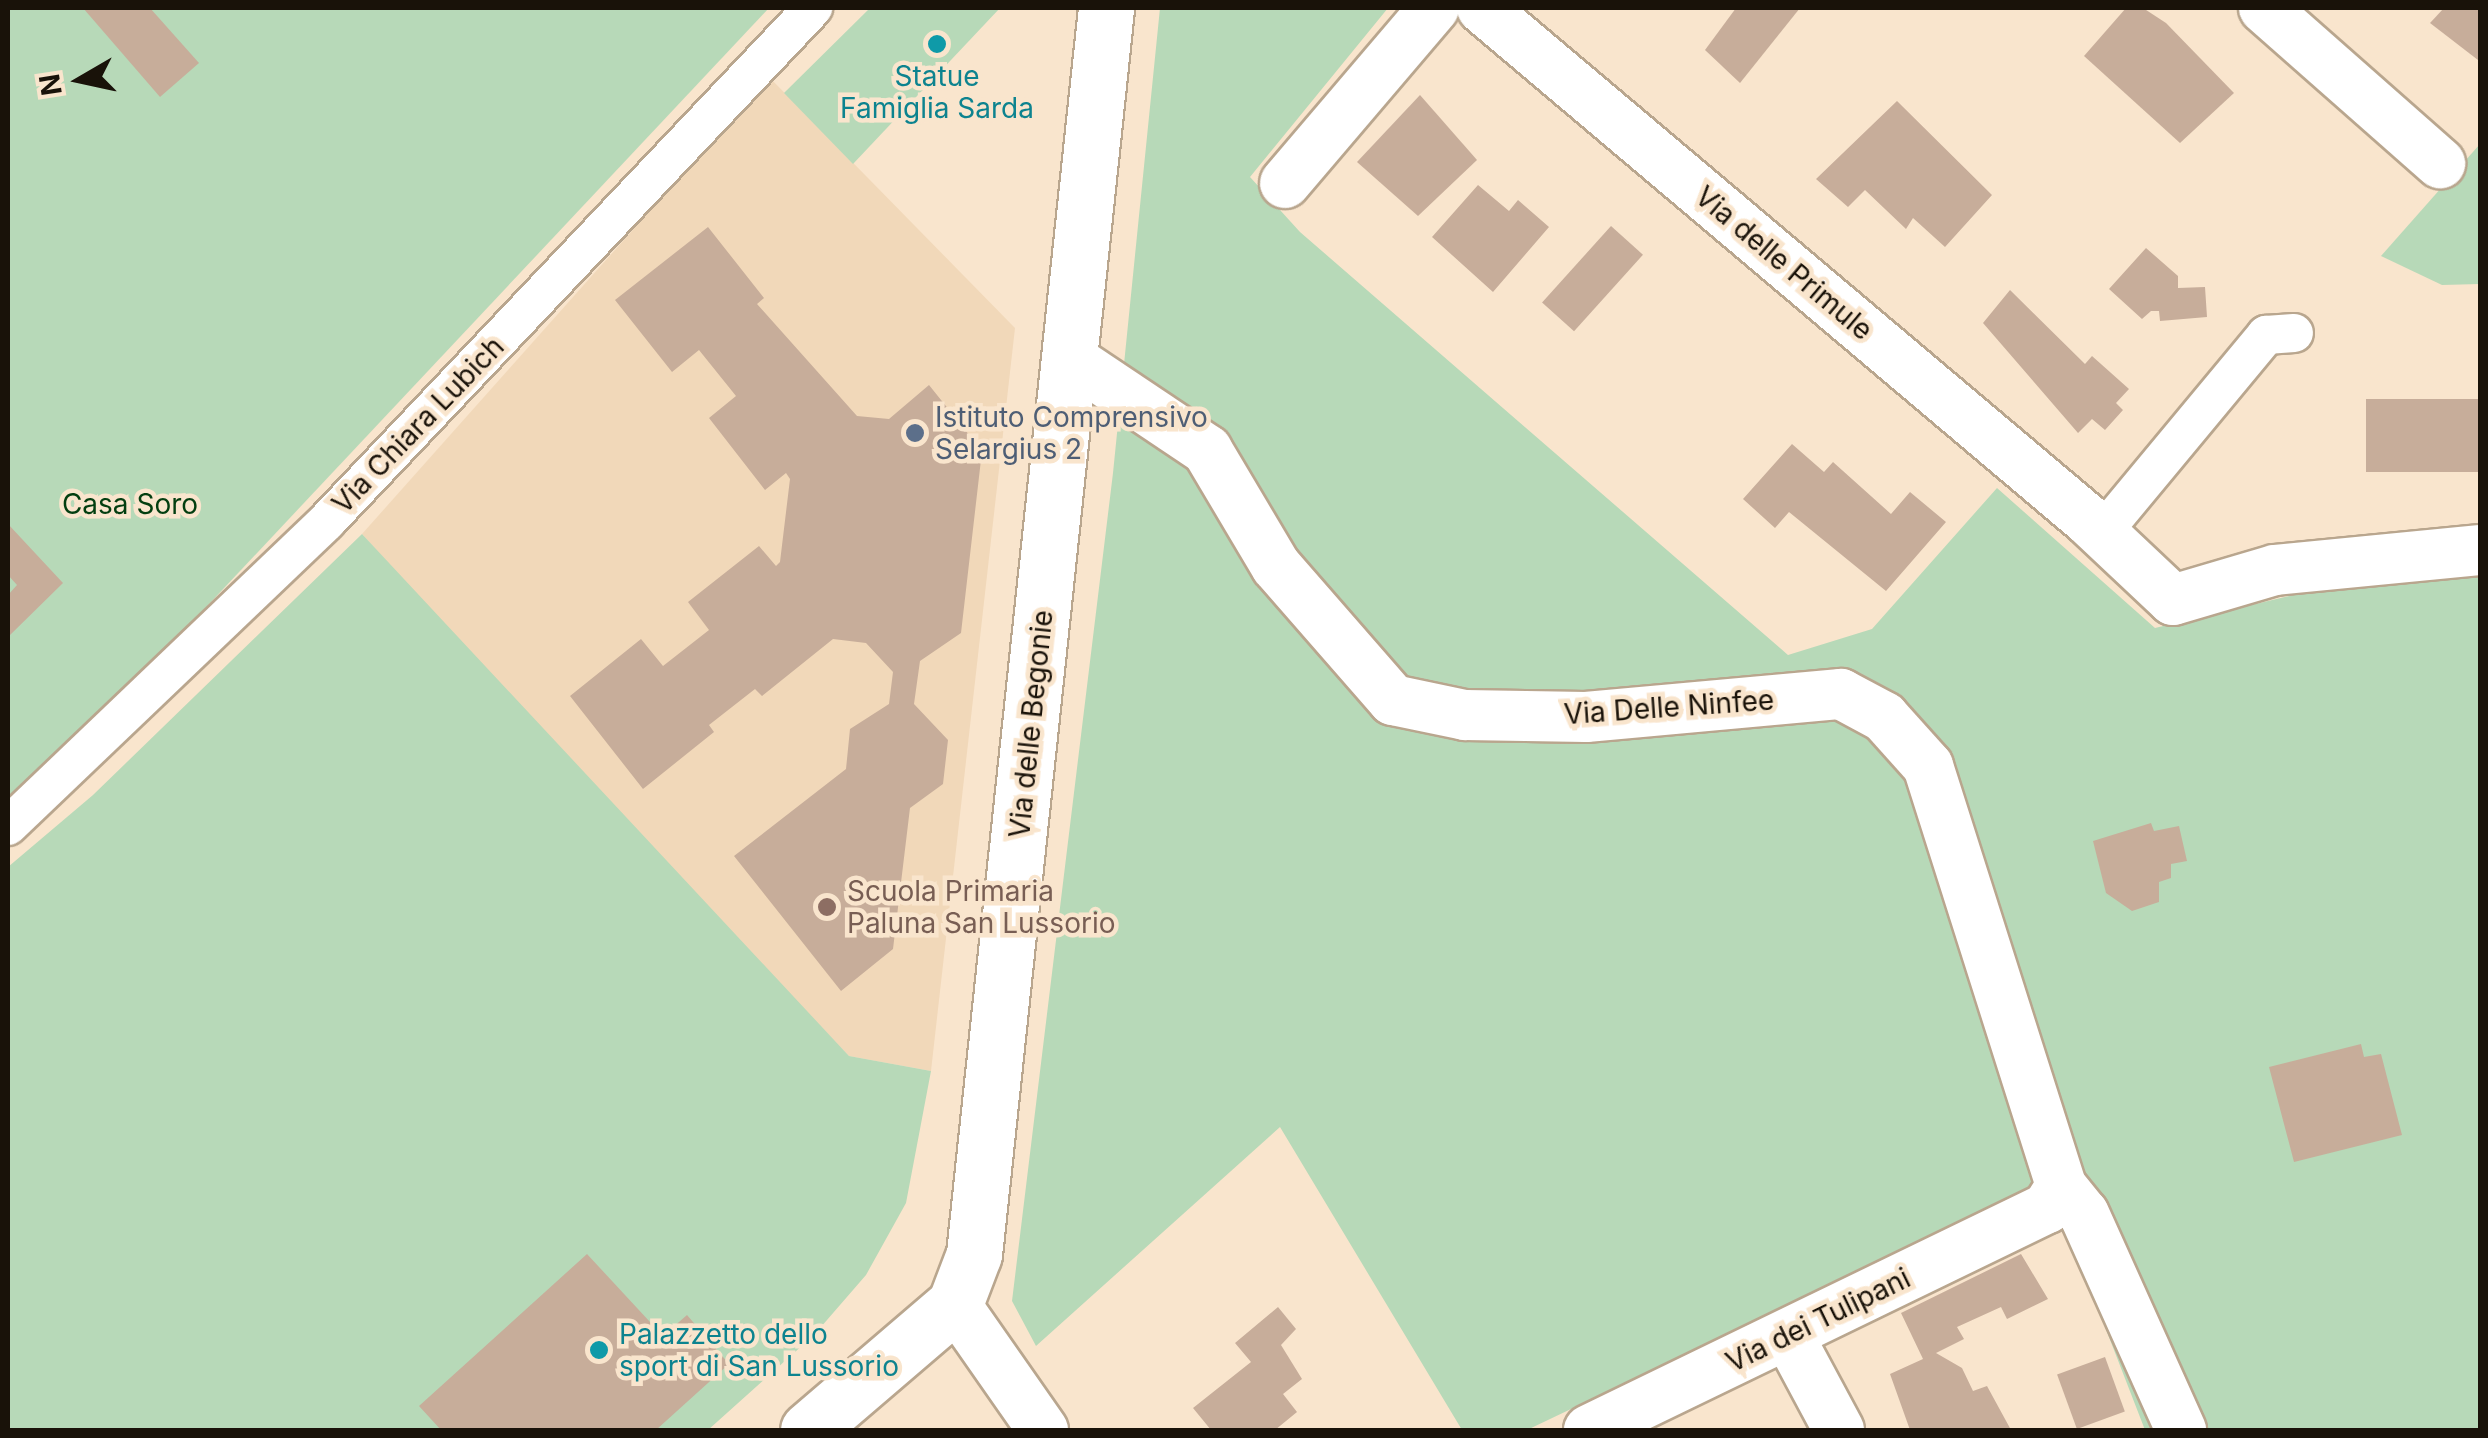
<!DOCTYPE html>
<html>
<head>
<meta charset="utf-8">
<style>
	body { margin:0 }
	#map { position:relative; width:2488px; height:1438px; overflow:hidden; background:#f9e5cd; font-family:Inter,sans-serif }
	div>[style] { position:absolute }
	.built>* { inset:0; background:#f1d8b9 }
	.green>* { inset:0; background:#b7d9b8 }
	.building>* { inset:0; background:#c7ad9a; transform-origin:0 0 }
	.roads { filter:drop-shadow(2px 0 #b9a68e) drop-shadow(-2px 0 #b9a68e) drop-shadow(0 2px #b9a68e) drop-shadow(0 -2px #b9a68e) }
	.pedestrian>* { height:38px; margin:-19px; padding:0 19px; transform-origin:19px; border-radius:19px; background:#fff }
	.minor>* { height:50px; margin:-25px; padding:0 25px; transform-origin:25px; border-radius:25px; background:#fff }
	.tertiary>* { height:55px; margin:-27.5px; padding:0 27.5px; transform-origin:27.5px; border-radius:27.5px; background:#fff }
	.dots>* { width:28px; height:28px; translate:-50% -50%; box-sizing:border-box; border:5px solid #f9e5cd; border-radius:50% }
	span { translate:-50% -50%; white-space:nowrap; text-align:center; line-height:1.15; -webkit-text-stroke:9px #f9e5cd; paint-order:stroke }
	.culture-label { font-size:28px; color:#0d838f }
	.left { translate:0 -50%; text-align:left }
	.street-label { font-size:28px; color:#191209 }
	.service-label { font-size:28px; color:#4e5e75 }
	.park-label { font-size:28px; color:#033e10 }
	.education-label { font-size:28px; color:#785e54 }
	.frame { position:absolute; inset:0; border:10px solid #191209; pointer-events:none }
	.north { position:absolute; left:30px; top:30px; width:100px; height:100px; -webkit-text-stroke:8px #f9e5cd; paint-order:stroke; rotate:261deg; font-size:28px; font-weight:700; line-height:40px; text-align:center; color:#191209 }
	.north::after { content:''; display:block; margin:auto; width:35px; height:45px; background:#191209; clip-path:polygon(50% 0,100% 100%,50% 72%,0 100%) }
</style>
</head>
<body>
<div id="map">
	<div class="built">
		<i style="clip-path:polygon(769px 77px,1015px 328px,931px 1071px,849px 1056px,558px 753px,362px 534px)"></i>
	</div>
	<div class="green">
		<i style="clip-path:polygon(8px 8px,769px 8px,8px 818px)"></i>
		<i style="clip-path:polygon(870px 8px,1000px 8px,853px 164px,784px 93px)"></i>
		<i style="clip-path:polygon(1160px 8px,1388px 8px,1250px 177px,1300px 232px,1788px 655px,1872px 629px,1997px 488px,2155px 628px,2318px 589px,2480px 573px,2480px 1430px,2145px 1430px,2064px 1221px,2036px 1187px,1527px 1430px,1462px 1430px,1280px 1127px,1036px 1346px,1012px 1301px,1113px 473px)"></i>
		<i style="clip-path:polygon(2480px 144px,2480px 284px,2442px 285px,2381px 256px)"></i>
		<i style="clip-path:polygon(362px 534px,849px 1056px,931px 1071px,906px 1203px,866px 1275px,814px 1335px,708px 1430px,8px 1430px,8px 867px,93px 795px)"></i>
	</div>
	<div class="building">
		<i style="clip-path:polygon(83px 8px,150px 8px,199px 63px,160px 97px)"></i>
		<i style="clip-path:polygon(1736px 8px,1800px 8px,1740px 83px,1705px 50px)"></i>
		<i style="clip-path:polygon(2126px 8px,2143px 8px,2166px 23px,2234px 93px,2180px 143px,2084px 56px)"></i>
		<i style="clip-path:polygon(2444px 8px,2480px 8px,2478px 60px,2430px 23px)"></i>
		<i style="clip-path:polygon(1420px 95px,1477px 160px,1418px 216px,1357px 162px)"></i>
		<i style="clip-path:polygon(1897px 101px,1992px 195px,1945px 247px,1913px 218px,1906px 229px,1865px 190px,1848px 207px,1816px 179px)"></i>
		<i style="clip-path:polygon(1478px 185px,1509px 211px,1518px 200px,1549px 227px,1493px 292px,1432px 237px)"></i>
		<i style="left:1611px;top:226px;width:43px;height:103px;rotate:42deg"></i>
		<i style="clip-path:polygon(708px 227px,764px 298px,757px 304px,857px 416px,889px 419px,929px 385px,982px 451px,961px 633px,920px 661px,914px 704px,948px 740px,943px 784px,910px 808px,893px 949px,841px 991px,734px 856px,846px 769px,850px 729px,889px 704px,893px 672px,866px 643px,833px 639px,762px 696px,755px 689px,709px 725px,714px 732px,643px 789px,570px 696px,641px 639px,663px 666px,709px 630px,688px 602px,759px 546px,776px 566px,780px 562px,790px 479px,786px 473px,765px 490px,709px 418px,736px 396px,699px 350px,672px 372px,615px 300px)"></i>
		<i style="clip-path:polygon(2146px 248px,2178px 276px,2178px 288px,2205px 287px,2207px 317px,2160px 321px,2159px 311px,2151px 311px,2142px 319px,2109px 289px)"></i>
		<i style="clip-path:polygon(2010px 290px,2085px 364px,2092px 356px,2129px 389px,2116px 403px,2123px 410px,2105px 430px,2092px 419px,2078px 433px,1983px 323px)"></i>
		<i style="left:2480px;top:399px;width:73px;height:114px;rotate:90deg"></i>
		<i style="clip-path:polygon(1792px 444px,1824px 472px,1833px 462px,1891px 514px,1910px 492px,1946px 522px,1886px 591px,1789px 512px,1775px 528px,1743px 499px)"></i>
		<i style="clip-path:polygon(8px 524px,63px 583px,8px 637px,8px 595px,17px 585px,8px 575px)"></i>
		<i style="clip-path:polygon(2151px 823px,2154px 831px,2179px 826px,2187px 861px,2171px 864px,2171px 878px,2159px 882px,2159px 902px,2132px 911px,2106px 893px,2093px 841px)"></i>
		<i style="clip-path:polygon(2361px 1044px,2364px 1057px,2381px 1054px,2402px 1135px,2294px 1162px,2269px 1067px)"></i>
		<i style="clip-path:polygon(587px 1254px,663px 1336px,687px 1315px,729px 1364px,656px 1430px,441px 1430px,419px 1406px)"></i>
		<i style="clip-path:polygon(2021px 1254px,2048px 1299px,2007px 1319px,2001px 1307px,1957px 1327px,1964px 1339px,1936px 1353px,1962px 1368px,1973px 1391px,1987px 1386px,2011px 1430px,1910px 1430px,1890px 1374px,1923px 1359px,1901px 1313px)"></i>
		<i style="clip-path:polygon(1278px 1307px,1296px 1329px,1281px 1345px,1302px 1379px,1283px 1394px,1297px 1412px,1275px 1430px,1211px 1430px,1193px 1408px,1251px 1362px,1235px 1343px)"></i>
		<i style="left:2105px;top:1357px;width:58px;height:51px;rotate:70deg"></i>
	</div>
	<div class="roads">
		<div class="pedestrian">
			<i style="left:2101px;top:534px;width:259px;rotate:-50.3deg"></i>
			<i style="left:2266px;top:335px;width:28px;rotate:-4deg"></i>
			<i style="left:8px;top:826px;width:441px;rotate:-43.7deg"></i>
			<i style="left:327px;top:521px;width:707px;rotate:-46.55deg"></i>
		</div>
		<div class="minor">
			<i style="left:1482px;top:8px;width:792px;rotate:40.19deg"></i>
			<i style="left:2087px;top:519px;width:118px;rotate:43.3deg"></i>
			<i style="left:2173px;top:600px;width:106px;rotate:-16.4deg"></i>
			<i style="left:2275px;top:570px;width:206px;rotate:-5.6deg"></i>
			<i style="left:2264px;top:8px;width:235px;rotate:41.4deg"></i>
			<i style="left:1285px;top:183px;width:230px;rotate:-49.6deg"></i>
			<i style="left:1071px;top:359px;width:164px;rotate:33.8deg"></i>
			<i style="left:1207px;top:450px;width:135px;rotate:59.3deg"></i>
			<i style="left:1276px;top:566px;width:178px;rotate:48.9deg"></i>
			<i style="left:1393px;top:700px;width:74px;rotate:11.8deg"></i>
			<i style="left:1465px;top:715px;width:121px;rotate:0.9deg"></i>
			<i style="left:1586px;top:717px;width:256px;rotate:-5.2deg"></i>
			<i style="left:1841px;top:694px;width:49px;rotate:28.1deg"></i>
			<i style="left:1884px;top:717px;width:66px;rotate:48.1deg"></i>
			<i style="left:1928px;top:766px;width:441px;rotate:72.4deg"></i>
			<i style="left:2061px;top:1186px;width:26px;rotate:122deg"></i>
			<i style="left:2047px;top:1208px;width:509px;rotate:154.14deg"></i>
			<i style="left:2061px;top:1186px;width:36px;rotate:51deg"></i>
			<i style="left:2084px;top:1214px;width:237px;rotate:65.8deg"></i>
			<i style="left:955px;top:1304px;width:154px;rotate:55.1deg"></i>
			<i style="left:1788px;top:1335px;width:108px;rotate:61.8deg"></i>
		</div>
		<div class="tertiary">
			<i style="left:808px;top:1430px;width:194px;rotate:-40.6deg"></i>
			<i style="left:955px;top:1304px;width:53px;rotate:-69.2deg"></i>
			<i style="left:974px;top:1254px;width:1253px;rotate:-83.95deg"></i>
		</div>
	</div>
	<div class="dots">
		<i style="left:937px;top:44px;background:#0f9aa8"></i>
		<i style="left:915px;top:433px;background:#5c6f8a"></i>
		<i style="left:827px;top:907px;background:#8d6e63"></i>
		<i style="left:599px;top:1350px;background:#0f9aa8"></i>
	</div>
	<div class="culture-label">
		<span style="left:937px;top:92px">Statue<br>Famiglia Sarda</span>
		<span class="left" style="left:619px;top:1350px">Palazzetto dello<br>sport di San Lussorio</span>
	</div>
	<div class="street-label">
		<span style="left:1784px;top:263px;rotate:40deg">Via delle Primule</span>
		<span style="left:418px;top:425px;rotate:-46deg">Via Chiara Lubich</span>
		<span style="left:1669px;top:707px;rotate:-4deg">Via Delle Ninfee</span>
		<span style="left:1031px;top:724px;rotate:-84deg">Via delle Begonie</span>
		<span style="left:1818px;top:1320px;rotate:-26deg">Via dei Tulipani</span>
	</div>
	<div class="service-label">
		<span class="left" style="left:935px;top:433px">Istituto Comprensivo<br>Selargius 2</span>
	</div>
	<div class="park-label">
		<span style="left:130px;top:504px">Casa Soro</span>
	</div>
	<div class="education-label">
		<span class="left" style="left:847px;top:907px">Scuola Primaria<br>Paluna San Lussorio</span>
	</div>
	<div class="frame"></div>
	<div class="north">N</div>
</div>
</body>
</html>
